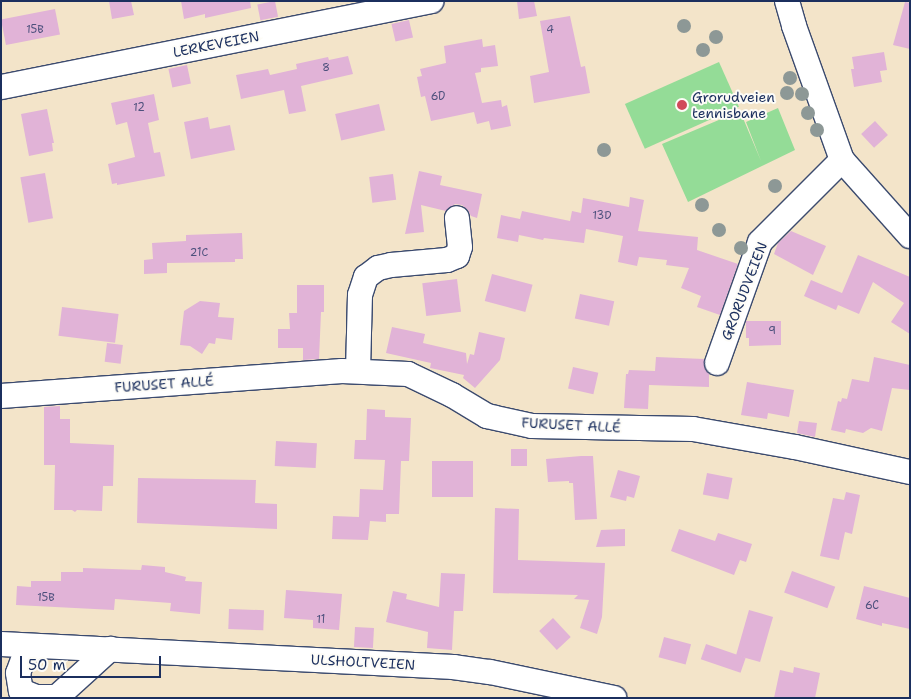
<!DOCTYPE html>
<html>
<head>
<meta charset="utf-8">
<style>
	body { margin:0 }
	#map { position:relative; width:911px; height:699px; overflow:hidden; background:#f3e4c9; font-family:"Shantell Sans",sans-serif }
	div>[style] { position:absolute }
	.green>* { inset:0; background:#94dc97; transform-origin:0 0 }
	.building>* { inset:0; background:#e1b3d7; transform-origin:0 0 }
	.roads { filter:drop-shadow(1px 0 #3b4a6e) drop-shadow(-1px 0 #3b4a6e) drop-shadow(0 1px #3b4a6e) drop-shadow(0 -1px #3b4a6e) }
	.minor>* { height:24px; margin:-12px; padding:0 12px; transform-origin:12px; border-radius:12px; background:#fff }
	.trees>* { width:14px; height:14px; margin:-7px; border-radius:50%; background:#8d9896 }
	.dots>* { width:14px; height:14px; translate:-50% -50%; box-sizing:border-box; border:2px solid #fdfcf7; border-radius:50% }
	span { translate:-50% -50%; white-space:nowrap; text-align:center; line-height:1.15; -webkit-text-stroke:4px #fdfcf7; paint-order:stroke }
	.number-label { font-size:11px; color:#4c507c }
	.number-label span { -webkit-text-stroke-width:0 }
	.street-label { font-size:14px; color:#1b2f5e }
	.poi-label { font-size:14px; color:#1b2f5e }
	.left { translate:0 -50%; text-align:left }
	.frame { position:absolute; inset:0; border:2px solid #1b2f5e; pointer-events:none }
	.scale { position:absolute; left:20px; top:656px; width:141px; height:22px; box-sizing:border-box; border:2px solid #1b2f5e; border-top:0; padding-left:6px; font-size:15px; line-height:18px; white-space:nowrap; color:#1b2f5e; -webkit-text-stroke:4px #fdfcf7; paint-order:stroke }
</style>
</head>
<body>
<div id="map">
	<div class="green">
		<i style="left:719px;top:62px;width:49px;height:103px;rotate:66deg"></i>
		<i style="clip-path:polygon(778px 108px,795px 150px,688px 202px,662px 144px,740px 111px,761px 161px,746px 122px)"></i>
	</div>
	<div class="building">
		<i style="clip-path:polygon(109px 1px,131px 1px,134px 15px,112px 19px)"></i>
		<i style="clip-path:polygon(181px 1px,250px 1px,251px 8px,205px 18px,205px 14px,184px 19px)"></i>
		<i style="left:275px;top:1px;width:16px;height:18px;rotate:79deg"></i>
		<i style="clip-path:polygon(517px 1px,534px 1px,537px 16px,519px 19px)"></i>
		<i style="clip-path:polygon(905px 2px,910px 3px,910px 49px,893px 45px)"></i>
		<i style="left:55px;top:9px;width:26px;height:55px;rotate:79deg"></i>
		<i style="clip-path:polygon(570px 16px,581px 67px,585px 66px,590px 93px,534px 103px,530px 76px,549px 72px,540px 21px)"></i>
		<i style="left:409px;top:20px;width:18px;height:18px;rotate:77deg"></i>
		<i style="clip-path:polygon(482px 39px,483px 47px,495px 45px,498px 66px,481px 68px,481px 72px,475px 73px,482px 103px,501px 100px,502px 107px,507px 105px,511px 126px,491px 130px,489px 121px,477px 124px,474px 112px,431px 121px,425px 96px,421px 97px,417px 77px,422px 76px,420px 69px,446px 63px,444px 46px)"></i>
		<i style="clip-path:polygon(884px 52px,887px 70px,880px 71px,882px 82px,854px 87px,851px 69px,854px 69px,852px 57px)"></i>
		<i style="clip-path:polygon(348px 56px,353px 74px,301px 86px,306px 111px,289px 114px,284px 90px,241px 99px,236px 75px,268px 69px,270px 75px,297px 69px,296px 64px,328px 57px,329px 60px)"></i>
		<i style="left:187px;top:65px;width:19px;height:19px;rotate:78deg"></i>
		<i style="clip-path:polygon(154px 94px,159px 120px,148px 123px,154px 153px,160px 152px,165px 176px,117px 185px,117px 183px,112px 184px,108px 164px,135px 157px,127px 122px,116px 125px,111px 103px)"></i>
		<i style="left:379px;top:104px;width:27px;height:45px;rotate:77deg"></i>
		<i style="clip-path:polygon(47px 109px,54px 143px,52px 143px,53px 151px,29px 156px,21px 114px)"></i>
		<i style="clip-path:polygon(208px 117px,210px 129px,230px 125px,235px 150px,191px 159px,184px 122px)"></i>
		<i style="left:875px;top:121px;width:19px;height:19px;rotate:47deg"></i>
		<i style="clip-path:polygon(419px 171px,442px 176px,440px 185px,482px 194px,477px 218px,471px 216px,468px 210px,462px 205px,455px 204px,446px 211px,421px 205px,424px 232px,405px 234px)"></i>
		<i style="left:45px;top:173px;width:46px;height:25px;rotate:80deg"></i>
		<i style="left:393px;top:174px;width:26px;height:24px;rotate:83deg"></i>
		<i style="clip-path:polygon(630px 197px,644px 200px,638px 231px,698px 237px,697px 250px,738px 264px,720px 315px,697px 307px,701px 296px,681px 288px,689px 268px,666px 265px,667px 260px,639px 257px,637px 266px,618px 262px,623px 236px,586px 229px,584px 243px,544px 238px,543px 240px,519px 235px,518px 242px,497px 238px,501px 215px,520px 219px,522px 211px,570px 221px,572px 211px,581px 213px,583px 198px,629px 207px)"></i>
		<i style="clip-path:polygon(791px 231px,826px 246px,813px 275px,774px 254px,778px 243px)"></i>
		<i style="clip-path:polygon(242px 233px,243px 259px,235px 259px,235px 262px,167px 263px,167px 273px,144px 274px,144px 260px,153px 259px,152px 243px,186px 241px,186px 235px)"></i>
		<i style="clip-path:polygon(858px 255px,910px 277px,910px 334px,891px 322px,904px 303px,873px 282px,859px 314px,838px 305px,836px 310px,804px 296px,811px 280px,842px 293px)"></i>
		<i style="left:492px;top:274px;width:42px;height:28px;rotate:15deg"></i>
		<i style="left:457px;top:279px;width:33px;height:35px;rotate:83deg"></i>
		<i style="clip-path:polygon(297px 285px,324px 285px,324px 312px,321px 312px,319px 359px,303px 360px,303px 348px,278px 348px,278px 329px,290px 329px,289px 313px,297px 313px)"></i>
		<i style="left:580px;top:294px;width:35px;height:25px;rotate:12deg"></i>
		<i style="clip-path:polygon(200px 301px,220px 303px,218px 317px,234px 318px,232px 340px,216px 338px,215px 344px,209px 343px,202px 354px,190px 346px,180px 345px,184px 311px)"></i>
		<i style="left:62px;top:307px;width:57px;height:29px;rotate:7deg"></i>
		<i style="clip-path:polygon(746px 321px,781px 321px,781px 345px,749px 346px,749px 338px,746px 338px)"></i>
		<i style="clip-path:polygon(392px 327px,425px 334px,423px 343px,466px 353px,467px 364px,470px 354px,474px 355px,479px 332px,505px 338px,500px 360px,475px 388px,463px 378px,464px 375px,430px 368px,431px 363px,386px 353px)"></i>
		<i style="left:107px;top:343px;width:16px;height:19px;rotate:7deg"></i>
		<i style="clip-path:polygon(656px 357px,704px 359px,704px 366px,709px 374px,709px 387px,649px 385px,648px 409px,624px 408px,626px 374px,628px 374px,629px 370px,655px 371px)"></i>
		<i style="clip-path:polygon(874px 357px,910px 365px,910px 390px,892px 388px,882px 431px,871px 428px,863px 433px,846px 429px,845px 433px,831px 430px,838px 401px,841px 402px,842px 398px,847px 399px,852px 379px,869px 382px)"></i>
		<i style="left:573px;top:367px;width:26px;height:22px;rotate:13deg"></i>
		<i style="clip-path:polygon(747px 382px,794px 390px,789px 417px,768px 413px,767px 419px,741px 415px)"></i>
		<i style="clip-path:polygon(60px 406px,60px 419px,70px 419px,70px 443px,114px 445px,113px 486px,103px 486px,102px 511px,77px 510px,75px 512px,72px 510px,54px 510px,55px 465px,44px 465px,44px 407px)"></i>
		<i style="clip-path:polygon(367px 409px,385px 410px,385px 417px,411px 418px,409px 461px,401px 461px,399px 514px,386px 514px,386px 522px,370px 521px,368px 540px,332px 539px,333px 516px,359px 517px,360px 489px,383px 490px,385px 460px,354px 459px,355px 440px,366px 440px)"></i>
		<i style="clip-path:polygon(799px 421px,817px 423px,815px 437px,797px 433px)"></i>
		<i style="left:276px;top:441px;width:41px;height:25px;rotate:3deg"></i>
		<i style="left:511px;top:449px;width:16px;height:17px"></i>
		<i style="clip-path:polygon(581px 456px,593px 456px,597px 519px,575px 520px,573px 483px,569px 483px,569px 481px,548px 482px,546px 459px)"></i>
		<i style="left:432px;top:461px;width:41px;height:36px"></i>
		<i style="clip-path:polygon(618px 470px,640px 476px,634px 498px,627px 496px,626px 501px,610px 497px)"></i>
		<i style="left:707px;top:473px;width:26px;height:22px;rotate:11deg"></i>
		<i style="clip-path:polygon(138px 478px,256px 480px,255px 503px,277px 504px,277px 529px,137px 523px)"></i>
		<i style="clip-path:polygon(846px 492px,860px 495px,852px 534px,845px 532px,839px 560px,820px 556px,833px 498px,844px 500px)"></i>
		<i style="clip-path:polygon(495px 508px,519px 509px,518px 560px,605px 563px,602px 617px,597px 634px,580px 628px,589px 600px,574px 599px,578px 595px,493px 593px)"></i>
		<i style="clip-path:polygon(625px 529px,625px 546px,596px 547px,601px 530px)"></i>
		<i style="clip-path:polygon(679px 529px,715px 541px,718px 533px,752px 544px,746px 562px,740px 560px,734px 575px,671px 551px)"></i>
		<i style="clip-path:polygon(142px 565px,165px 567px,165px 572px,186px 577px,185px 581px,202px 582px,200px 614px,170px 611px,171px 603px,115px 599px,114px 610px,16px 605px,17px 586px,31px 587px,31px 581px,61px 581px,61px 572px,83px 572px,83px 568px,141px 570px)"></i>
		<i style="left:792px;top:571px;width:46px;height:23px;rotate:20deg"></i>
		<i style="clip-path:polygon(441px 573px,465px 574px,463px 611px,454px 611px,452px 650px,427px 648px,428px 632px,386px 622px,393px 591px,407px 594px,406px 599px,439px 607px)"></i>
		<i style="clip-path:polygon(864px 586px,910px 598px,910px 629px,882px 623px,882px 626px,856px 619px)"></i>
		<i style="clip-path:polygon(286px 590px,342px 594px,339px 630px,313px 628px,313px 620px,284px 618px)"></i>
		<i style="left:229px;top:609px;width:35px;height:20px;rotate:2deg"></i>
		<i style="left:749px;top:610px;width:25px;height:47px;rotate:16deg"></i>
		<i style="left:553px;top:618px;width:26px;height:19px;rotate:47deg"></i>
		<i style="left:355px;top:627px;width:19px;height:20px;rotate:3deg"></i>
		<i style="left:664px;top:637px;width:28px;height:21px;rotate:15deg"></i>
		<i style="left:706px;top:644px;width:42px;height:16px;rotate:19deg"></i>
		<i style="clip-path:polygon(794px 667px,820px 673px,815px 698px,774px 698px,780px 670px,793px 673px)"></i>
	</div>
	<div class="roads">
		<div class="minor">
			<i style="left:787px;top:1px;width:26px;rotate:74deg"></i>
			<i style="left:794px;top:26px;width:142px;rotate:70.3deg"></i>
			<i style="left:842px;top:160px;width:102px;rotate:48.2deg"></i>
			<i style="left:1px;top:87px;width:439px;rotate:-11.3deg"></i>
			<i style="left:717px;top:363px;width:128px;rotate:-70.4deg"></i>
			<i style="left:760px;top:242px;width:116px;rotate:-45deg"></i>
			<i style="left:358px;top:371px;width:76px;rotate:-88.5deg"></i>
			<i style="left:360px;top:295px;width:19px;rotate:-72deg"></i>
			<i style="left:366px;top:277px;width:15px;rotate:-37deg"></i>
			<i style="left:378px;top:268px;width:13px;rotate:-13deg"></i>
			<i style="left:391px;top:265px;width:56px;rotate:-5.1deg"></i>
			<i style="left:447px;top:260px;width:11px;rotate:-22deg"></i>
			<i style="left:457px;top:256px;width:9px;rotate:-72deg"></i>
			<i style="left:460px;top:247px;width:29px;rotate:-96deg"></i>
			<i style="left:1px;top:396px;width:342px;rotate:-4.2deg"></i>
			<i style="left:342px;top:371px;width:66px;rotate:2.6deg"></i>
			<i style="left:408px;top:374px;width:49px;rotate:25.5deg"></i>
			<i style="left:452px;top:395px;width:41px;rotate:31deg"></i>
			<i style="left:487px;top:416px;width:46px;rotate:12.5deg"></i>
			<i style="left:532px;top:426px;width:161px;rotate:1.1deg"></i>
			<i style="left:693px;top:429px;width:104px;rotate:10deg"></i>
			<i style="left:795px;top:447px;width:118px;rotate:12.3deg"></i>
			<i style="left:1px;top:644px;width:453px;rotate:2.9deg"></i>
			<i style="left:453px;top:667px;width:37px;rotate:8deg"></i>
			<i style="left:490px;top:672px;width:127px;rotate:11.8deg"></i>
			<i style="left:37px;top:646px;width:14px;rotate:146deg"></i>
			<i style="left:25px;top:654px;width:20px;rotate:110deg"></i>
			<i style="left:18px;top:673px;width:18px;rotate:81deg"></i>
			<i style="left:21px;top:691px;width:16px;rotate:22deg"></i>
			<i style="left:36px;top:697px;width:21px"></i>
			<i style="left:57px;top:697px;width:72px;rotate:-42.2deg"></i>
		</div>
	</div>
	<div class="trees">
		<i style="left:684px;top:26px"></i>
		<i style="left:716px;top:37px"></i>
		<i style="left:703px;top:50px"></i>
		<i style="left:790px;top:78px"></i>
		<i style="left:787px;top:93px"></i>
		<i style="left:802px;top:94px"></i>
		<i style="left:808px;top:113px"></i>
		<i style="left:817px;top:130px"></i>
		<i style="left:604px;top:150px"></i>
		<i style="left:775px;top:186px"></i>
		<i style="left:702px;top:205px"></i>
		<i style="left:719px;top:230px"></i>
		<i style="left:741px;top:248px"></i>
	</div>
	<div class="dots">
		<i style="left:682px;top:105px;background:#d1495b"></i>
	</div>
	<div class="number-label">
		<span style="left:35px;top:30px">15B</span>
		<span style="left:550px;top:30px">4</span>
		<span style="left:326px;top:68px">8</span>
		<span style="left:438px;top:97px">6D</span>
		<span style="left:139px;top:108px">12</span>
		<span style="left:602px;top:216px">13D</span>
		<span style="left:199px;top:253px">21C</span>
		<span style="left:772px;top:331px">9</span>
		<span style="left:46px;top:598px">15B</span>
		<span style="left:872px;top:606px">6C</span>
		<span style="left:321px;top:620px">11</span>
	</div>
	<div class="street-label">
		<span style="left:216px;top:44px;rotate:-11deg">LERKEVEIEN</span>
		<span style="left:744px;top:291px;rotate:-69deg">GRORUDVEIEN</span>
		<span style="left:164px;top:384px;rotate:-4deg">FURUSET ALLÉ</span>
		<span style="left:571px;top:425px;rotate:3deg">FURUSET ALLÉ</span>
		<span style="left:363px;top:662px;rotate:3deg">ULSHOLTVEIEN</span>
	</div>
	<div class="poi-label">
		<span class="left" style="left:692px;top:105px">Grorudveien<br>tennisbane</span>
	</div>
	<div class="frame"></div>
	<div class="scale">50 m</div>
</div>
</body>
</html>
